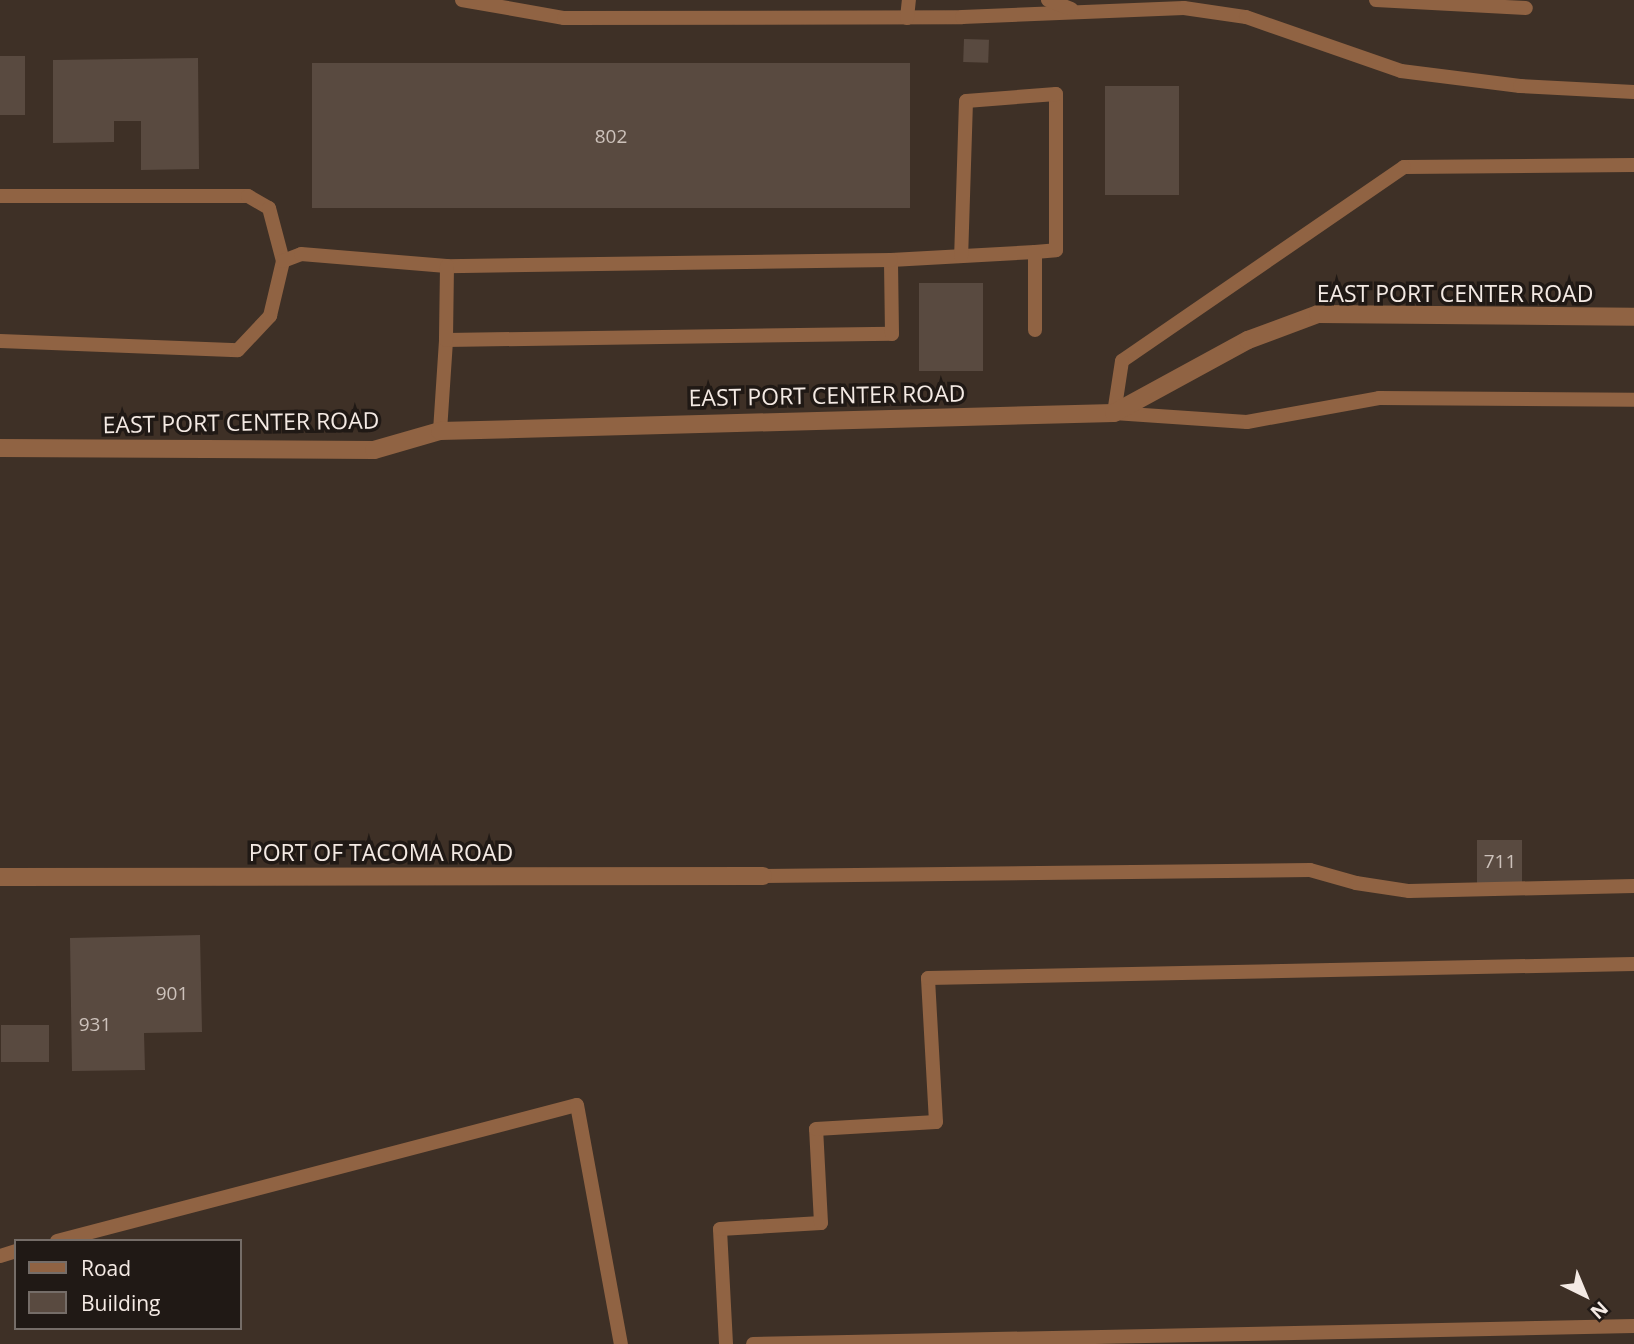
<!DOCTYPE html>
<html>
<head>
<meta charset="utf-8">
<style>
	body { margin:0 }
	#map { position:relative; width:1634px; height:1344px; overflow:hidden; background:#3e3026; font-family:"Open Sans",sans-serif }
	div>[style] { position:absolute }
	.building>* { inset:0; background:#594a40; transform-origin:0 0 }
	.service>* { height:14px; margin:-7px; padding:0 7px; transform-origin:7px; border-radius:7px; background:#906343 }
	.minor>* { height:18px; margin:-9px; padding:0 9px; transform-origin:9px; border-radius:9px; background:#906343 }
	span { translate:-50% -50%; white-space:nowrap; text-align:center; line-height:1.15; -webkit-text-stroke:7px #201915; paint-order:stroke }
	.number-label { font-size:19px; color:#cdc2bb }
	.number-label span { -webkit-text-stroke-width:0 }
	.street-label { font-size:23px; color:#f4eae4 }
	.legend { position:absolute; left:14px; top:1239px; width:228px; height:91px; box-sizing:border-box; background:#201915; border:2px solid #756d68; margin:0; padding:9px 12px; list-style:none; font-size:21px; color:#f4eae4 }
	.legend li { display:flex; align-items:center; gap:14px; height:35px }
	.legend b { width:35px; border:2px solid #756d68 }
	.north { position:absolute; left:1550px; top:1260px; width:70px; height:70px; -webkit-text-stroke:5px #201915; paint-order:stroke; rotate:137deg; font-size:19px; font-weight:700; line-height:28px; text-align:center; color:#f4eae4 }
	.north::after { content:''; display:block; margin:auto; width:24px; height:32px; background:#f4eae4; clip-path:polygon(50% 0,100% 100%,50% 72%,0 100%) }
</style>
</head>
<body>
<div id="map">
	<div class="building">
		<i style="left:964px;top:39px;width:25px;height:23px;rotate:2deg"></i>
		<i style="left:0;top:56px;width:25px;height:59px"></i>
		<i style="clip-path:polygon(198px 58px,199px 169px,141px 170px,141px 121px,114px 121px,114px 142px,53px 143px,53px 60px)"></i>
		<i style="left:910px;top:63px;width:145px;height:598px;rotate:90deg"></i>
		<i style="left:1105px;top:86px;width:74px;height:109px"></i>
		<i style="left:919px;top:283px;width:64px;height:88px"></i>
		<i style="left:1477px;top:840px;width:45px;height:44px"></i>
		<i style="clip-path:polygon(200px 935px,202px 1032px,144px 1033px,145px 1070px,72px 1071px,70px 938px)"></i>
		<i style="left:1px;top:1025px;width:48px;height:37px"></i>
	</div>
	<div class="service">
		<i style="left:462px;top:0;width:104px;rotate:10deg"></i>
		<i style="left:564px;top:18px;width:398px;rotate:-0.1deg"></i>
		<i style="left:962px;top:17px;width:222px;rotate:-2.3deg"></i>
		<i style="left:1184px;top:8px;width:63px;rotate:8.3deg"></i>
		<i style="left:1246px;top:17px;width:164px;rotate:19.2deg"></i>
		<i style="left:1401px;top:71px;width:120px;rotate:7.2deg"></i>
		<i style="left:1520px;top:86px;width:114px;rotate:3deg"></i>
		<i style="left:1048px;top:0;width:25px;rotate:21deg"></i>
		<i style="left:1376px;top:0;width:150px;rotate:3.1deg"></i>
		<i style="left:907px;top:18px;width:18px;rotate:-84deg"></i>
		<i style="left:1634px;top:165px;width:230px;rotate:179.5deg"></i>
		<i style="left:1404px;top:167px;width:342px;rotate:145.5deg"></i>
		<i style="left:1122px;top:361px;width:53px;rotate:98.7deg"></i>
		<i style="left:1114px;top:413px;width:133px;rotate:3.9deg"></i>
		<i style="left:1247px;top:422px;width:134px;rotate:-10.3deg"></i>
		<i style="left:1379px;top:398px;width:255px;rotate:0.4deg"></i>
		<i style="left:0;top:196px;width:248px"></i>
		<i style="left:248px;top:196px;width:24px;rotate:30deg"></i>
		<i style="left:269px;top:208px;width:55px;rotate:75.2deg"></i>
		<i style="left:891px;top:260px;width:144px;rotate:-3.2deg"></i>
		<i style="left:1035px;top:252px;width:21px;rotate:-5deg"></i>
		<i style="left:1056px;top:250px;width:156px;rotate:-90deg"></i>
		<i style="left:1056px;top:94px;width:90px;rotate:175.6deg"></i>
		<i style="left:966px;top:101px;width:155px;rotate:91.8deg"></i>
		<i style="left:1035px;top:330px;width:78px;rotate:-90deg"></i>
		<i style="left:0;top:341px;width:238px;rotate:2.2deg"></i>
		<i style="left:238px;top:350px;width:47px;rotate:-46.7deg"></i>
		<i style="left:270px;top:316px;width:57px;rotate:-76.7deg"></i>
		<i style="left:283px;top:261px;width:19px;rotate:-21deg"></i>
		<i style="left:301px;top:254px;width:146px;rotate:4.7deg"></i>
		<i style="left:440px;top:431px;width:91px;rotate:-86.2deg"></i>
		<i style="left:446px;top:340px;width:446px;rotate:-0.8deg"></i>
		<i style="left:892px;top:334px;width:74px;rotate:-90.8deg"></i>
		<i style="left:891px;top:260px;width:444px;rotate:179.2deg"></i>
		<i style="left:447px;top:266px;width:74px;rotate:90.8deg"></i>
		<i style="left:763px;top:876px;width:547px;rotate:-0.63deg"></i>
		<i style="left:1310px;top:870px;width:48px;rotate:15.8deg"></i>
		<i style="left:1356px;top:883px;width:54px;rotate:8.6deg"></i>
		<i style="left:1409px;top:891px;width:225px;rotate:-1.3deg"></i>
		<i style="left:57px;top:1241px;width:537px;rotate:-14.66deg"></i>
		<i style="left:577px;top:1105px;width:243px;rotate:79.6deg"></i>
		<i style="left:0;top:1256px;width:17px;rotate:-17deg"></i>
		<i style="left:726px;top:1344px;width:115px;rotate:-93deg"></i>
		<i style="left:720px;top:1229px;width:101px;rotate:-3.4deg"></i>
		<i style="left:821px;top:1223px;width:94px;rotate:-93deg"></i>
		<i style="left:816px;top:1129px;width:120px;rotate:-3.3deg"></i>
		<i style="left:936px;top:1122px;width:144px;rotate:-93.2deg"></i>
		<i style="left:928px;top:978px;width:706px;rotate:-1.14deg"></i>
		<i style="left:753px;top:1344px;width:881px;rotate:-1.17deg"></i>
	</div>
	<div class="minor">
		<i style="left:0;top:448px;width:374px;rotate:0.3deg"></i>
		<i style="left:374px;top:450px;width:69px;rotate:-16.1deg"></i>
		<i style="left:440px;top:431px;width:674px;rotate:-1.53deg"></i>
		<i style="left:1114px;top:413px;width:153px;rotate:-28.6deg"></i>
		<i style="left:1248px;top:340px;width:75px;rotate:-20.4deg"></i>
		<i style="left:1318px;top:314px;width:316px;rotate:0.5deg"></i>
		<i style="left:0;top:877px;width:763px;rotate:-0.08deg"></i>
	</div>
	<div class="number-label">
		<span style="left:611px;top:137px">802</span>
		<span style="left:1500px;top:862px">711</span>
		<span style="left:172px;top:994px">901</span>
		<span style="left:95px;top:1025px">931</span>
	</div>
	<div class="street-label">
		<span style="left:1455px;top:293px">EAST PORT CENTER ROAD</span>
		<span style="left:827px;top:395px;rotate:-1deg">EAST PORT CENTER ROAD</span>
		<span style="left:241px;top:422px;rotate:-1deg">EAST PORT CENTER ROAD</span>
		<span style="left:381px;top:852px">PORT OF TACOMA ROAD</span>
	</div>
	<ul class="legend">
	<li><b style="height:9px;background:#906343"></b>Road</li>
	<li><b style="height:19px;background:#594a40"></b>Building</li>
	</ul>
	<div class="north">N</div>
</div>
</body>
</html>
